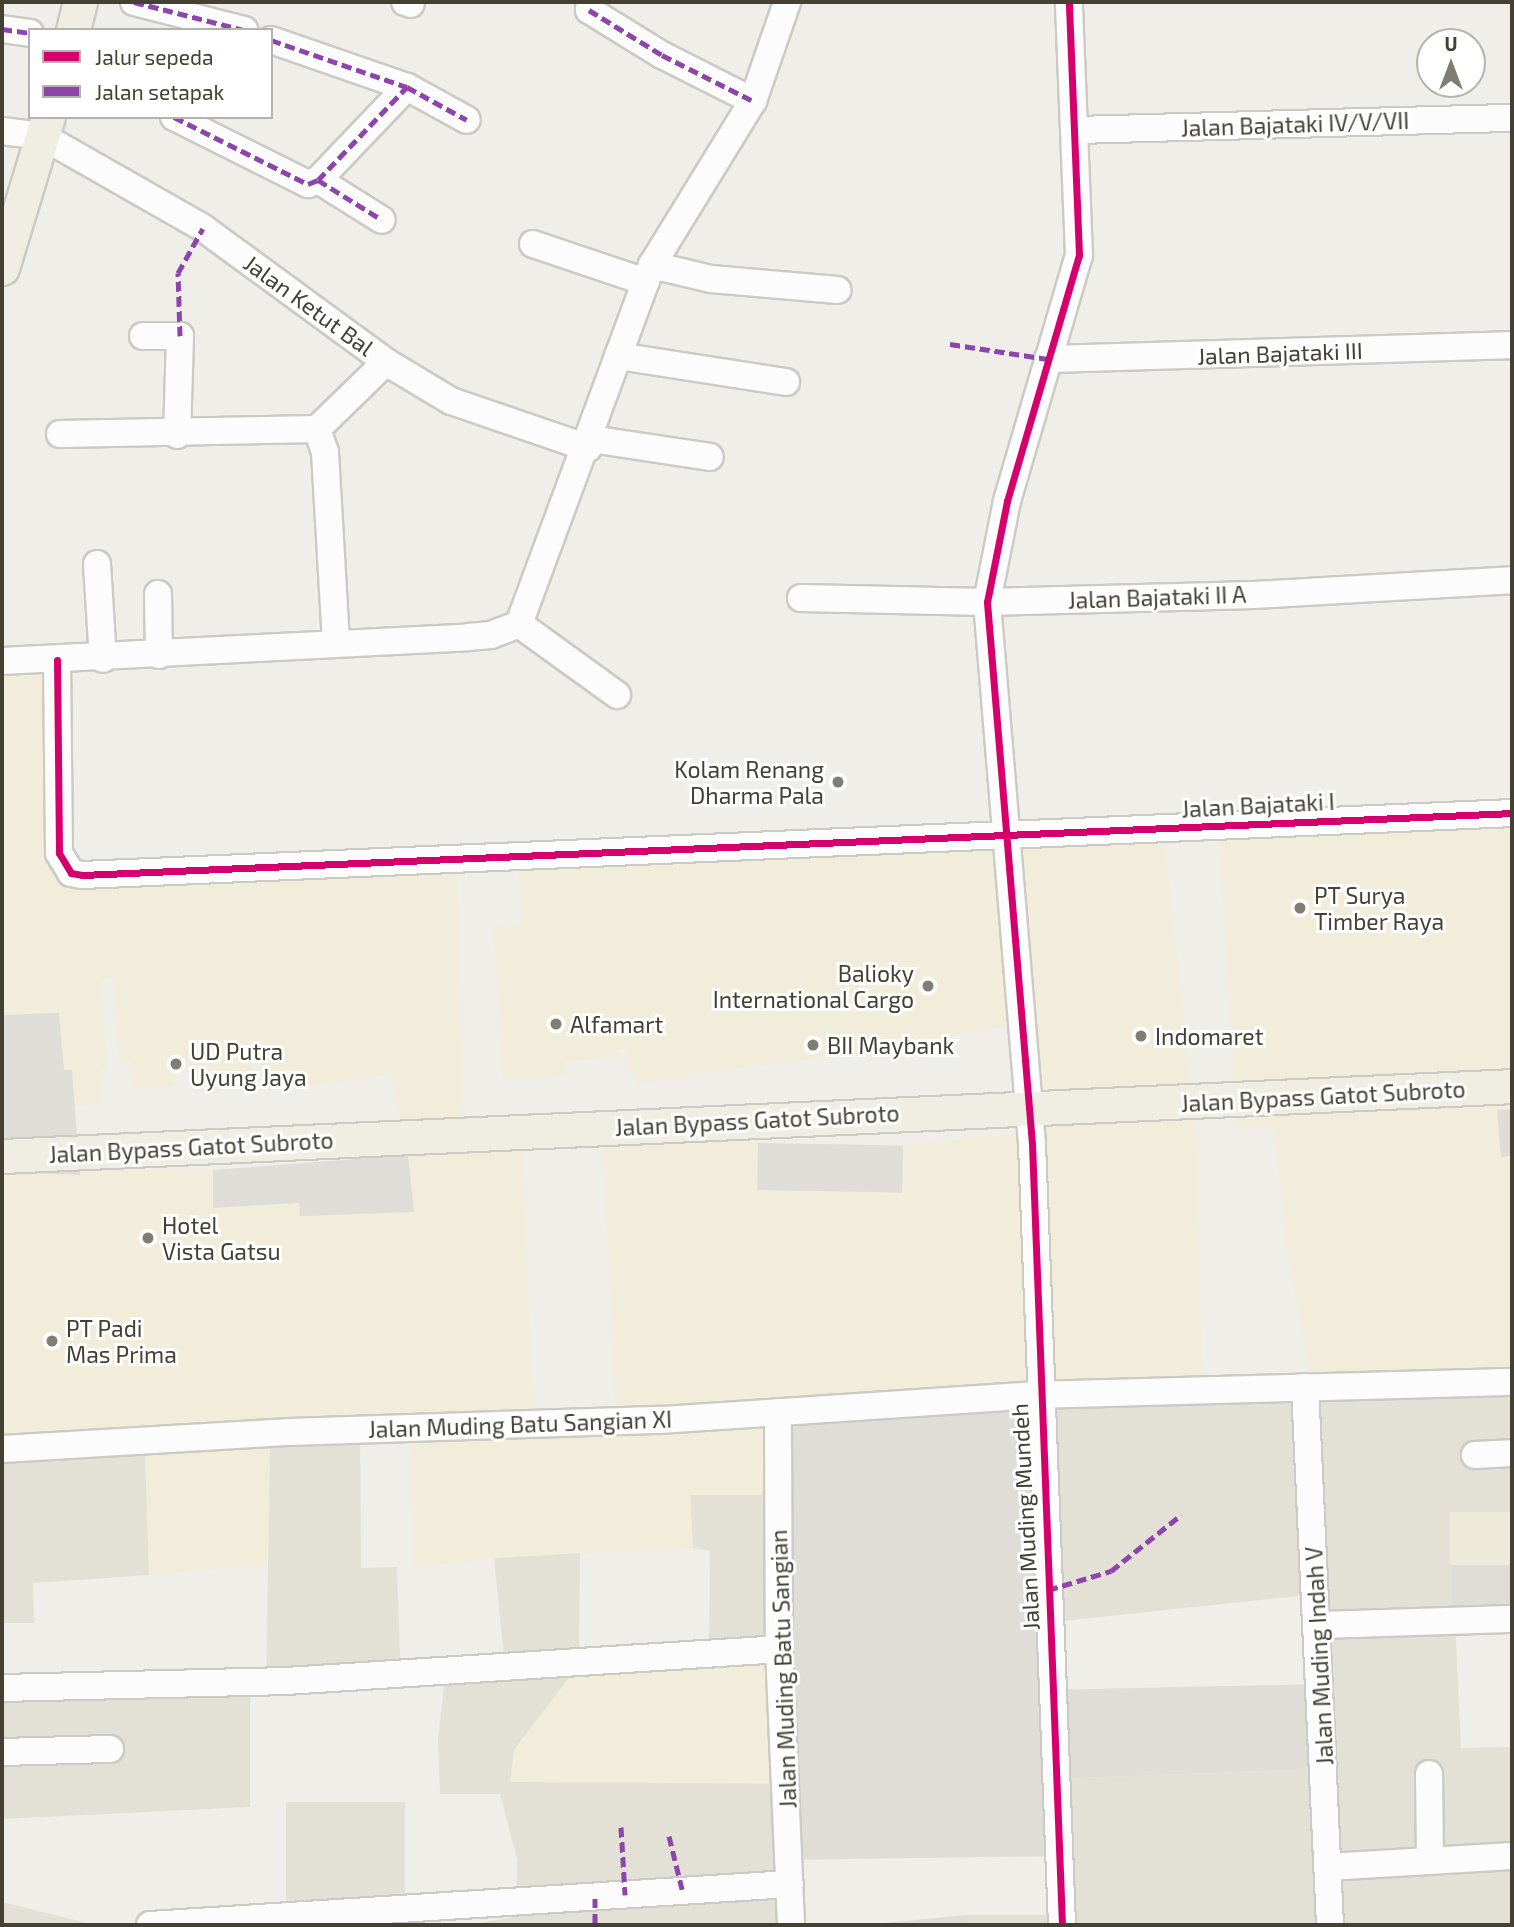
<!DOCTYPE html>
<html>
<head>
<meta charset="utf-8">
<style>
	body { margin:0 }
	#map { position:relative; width:1514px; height:1927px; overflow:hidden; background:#efeee8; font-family:"Exo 2",sans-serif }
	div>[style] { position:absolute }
	.residential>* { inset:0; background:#e3e1d5; transform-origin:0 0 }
	.commercial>* { inset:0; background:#f2ecda }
	.industrial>* { inset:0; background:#dfddd6 }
	.education>* { inset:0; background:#edeada; transform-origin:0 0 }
	.parking>* { inset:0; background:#deddd8; transform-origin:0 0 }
	.roads { filter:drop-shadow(2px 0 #cbcac4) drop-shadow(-2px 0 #cbcac4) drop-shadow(0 2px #cbcac4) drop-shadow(0 -2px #cbcac4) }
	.minor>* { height:26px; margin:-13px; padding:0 13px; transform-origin:13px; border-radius:13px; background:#fdfcfc }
	.major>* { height:33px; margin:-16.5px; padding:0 16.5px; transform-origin:16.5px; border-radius:16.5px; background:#f0eee2 }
	.quiet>* { height:5px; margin-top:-2.5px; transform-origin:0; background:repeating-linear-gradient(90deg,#8e44ad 0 10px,transparent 0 15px) }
	.cycleway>* { height:7px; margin:-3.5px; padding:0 3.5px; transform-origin:3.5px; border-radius:3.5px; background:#d6006c }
	.dots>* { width:19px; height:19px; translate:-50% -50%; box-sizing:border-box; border:4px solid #fff; border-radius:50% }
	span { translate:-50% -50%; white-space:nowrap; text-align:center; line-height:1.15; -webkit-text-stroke:6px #fff; paint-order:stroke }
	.street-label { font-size:23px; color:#444034 }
	.poi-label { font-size:23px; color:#444034 }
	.right { translate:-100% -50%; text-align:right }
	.left { translate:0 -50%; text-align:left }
	.frame { position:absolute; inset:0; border:4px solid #444034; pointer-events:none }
	.legend { position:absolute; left:28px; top:28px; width:245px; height:91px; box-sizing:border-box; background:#fff; border:2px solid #b4b3ae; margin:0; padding:9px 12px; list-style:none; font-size:21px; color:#444034 }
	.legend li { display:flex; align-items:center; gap:14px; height:35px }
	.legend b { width:35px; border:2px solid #b4b3ae }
	.north { position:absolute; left:1416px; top:28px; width:70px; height:70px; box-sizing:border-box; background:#fff; border:2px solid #b4b3ae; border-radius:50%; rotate:0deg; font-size:19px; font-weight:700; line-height:28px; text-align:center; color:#444034 }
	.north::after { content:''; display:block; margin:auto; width:24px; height:32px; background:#807d73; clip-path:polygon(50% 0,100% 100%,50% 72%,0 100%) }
</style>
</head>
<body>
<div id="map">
	<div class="residential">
		<i style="clip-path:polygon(1512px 1389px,1512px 1512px,1450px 1514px,1461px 1748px,1512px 1747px,1512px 1925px,967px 1925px,967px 1915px,1059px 1915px,1050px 1779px,1322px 1769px,1317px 1594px,1043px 1623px,1033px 1410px,1202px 1397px)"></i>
		<i style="clip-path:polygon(360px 1439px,361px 1568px,397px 1567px,401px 1684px,266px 1691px,270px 1443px)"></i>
		<i style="clip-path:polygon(145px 1448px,149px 1575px,33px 1583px,34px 1623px,2px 1623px,2px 1458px)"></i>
		<i style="clip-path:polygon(690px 1495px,776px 1495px,770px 1650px,709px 1658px,710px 1551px,693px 1548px)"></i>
		<i style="clip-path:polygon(580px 1553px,579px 1665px,514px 1750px,781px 1784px,787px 1925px,464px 1925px,516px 1917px,517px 1859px,500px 1794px,440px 1794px,438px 1738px,445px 1679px,506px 1676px,494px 1558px)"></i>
		<i style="clip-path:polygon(2px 1685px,250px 1694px,250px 1807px,2px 1819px)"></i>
		<i style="left:405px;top:1802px;width:119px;height:119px;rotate:90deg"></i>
		<i style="clip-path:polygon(2px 1902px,95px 1925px,2px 1925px)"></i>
	</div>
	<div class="commercial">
		<i style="clip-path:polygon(2px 665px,61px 665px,64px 867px,456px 856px,463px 1143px,522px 1140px,533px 1426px,616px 1418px,603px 1137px,758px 1143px,761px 1190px,905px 1189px,903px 1146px,1028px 1132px,1024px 1023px,918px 1042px,923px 1054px,867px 1062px,865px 1053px,698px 1073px,698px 1067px,693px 1066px,692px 1077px,636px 1082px,636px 1071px,628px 1072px,627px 1049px,617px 1049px,616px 1058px,565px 1061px,566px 1076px,503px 1078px,494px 928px,522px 924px,518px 855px,1162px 826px,1196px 1129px,1202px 1397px,1033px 1410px,776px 1495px,690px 1495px,693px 1548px,517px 1556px,414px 1567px,411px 1438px,270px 1443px,267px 1564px,149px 1575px,145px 1448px,2px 1458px,2px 1172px,213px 1170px,213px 1208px,300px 1203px,300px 1216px,413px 1212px,408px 1155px,391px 1074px,268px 1091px,262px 1064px,253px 1066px,251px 1090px,197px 1092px,195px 1068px,174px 1069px,175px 1085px,134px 1089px,131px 1062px,120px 1063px,113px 977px,101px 981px,106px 1069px,100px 1070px,102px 1103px,73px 1106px,72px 1071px,64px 1071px,59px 1013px,2px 1015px)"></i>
		<i style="clip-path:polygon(1512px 818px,1512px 1109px,1497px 1110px,1501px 1157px,1512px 1156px,1512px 1389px,1314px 1397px,1286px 1242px,1275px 1127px,1236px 1127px,1219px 825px)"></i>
		<i style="clip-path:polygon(770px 1650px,781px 1784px,510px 1782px,514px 1750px,579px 1665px)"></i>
	</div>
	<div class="industrial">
		<i style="clip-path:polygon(1033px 1410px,1047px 1690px,1322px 1684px,1322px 1769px,1050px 1779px,1059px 1856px,785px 1860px,773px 1422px)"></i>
		<i style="clip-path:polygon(967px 1915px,967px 1925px,864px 1925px)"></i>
	</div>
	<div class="education">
		<i style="left:1512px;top:1512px;width:53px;height:62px;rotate:90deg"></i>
	</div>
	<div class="parking">
		<i style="clip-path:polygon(59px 1013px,64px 1070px,72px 1070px,80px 1175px,2px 1172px,2px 1015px)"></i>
		<i style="clip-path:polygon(1512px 1109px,1512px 1156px,1501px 1157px,1497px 1110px)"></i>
		<i style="left:758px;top:1143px;width:145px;height:47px;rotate:1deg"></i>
		<i style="clip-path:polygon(408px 1155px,414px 1212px,300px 1216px,299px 1203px,213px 1208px,213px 1170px)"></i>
		<i style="left:1512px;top:1565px;width:60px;height:60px;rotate:90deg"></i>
	</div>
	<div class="roads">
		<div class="minor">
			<i style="left:134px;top:2px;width:114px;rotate:14.3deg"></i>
			<i style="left:405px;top:2px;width:6px;rotate:18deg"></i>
			<i style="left:590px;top:2px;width:8px;rotate:97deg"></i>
			<i style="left:589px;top:10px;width:86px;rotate:31.7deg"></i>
			<i style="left:662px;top:55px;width:102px;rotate:26.8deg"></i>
			<i style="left:2px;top:29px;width:28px;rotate:8deg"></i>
			<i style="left:271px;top:40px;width:144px;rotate:19.1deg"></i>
			<i style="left:407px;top:87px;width:68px;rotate:28.8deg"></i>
			<i style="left:174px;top:117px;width:150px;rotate:26.6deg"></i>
			<i style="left:308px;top:184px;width:11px;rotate:-22deg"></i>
			<i style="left:318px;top:180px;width:129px;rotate:-46.3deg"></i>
			<i style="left:1077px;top:130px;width:435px;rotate:-1.6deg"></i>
			<i style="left:2px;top:131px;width:40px;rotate:7.1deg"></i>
			<i style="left:42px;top:136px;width:185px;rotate:29.7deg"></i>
			<i style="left:203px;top:228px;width:227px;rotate:36.2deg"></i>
			<i style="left:386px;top:362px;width:76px;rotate:31deg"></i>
			<i style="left:451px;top:401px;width:145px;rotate:18.9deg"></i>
			<i style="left:318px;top:180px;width:75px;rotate:32deg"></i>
			<i style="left:533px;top:244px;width:119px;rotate:18.6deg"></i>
			<i style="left:652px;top:265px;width:61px;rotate:13.3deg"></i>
			<i style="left:711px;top:279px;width:127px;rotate:5deg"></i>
			<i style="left:143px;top:336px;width:37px"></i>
			<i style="left:180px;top:336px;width:99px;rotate:91.7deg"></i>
			<i style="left:618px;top:356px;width:170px;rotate:8.8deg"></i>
			<i style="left:1048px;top:359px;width:464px;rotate:-1.7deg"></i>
			<i style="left:317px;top:429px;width:24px;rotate:71deg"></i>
			<i style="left:325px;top:452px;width:192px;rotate:86.7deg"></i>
			<i style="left:60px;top:434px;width:257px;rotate:-1.1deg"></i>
			<i style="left:317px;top:429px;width:96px;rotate:-44.2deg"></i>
			<i style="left:591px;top:439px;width:120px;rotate:8.6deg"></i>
			<i style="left:97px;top:564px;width:95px;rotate:86.4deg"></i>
			<i style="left:158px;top:594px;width:61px;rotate:89.1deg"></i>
			<i style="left:801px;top:598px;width:186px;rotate:1.2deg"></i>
			<i style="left:987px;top:602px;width:267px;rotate:-1.5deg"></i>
			<i style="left:1254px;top:595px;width:258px;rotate:-3.3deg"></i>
			<i style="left:519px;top:624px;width:121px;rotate:35.9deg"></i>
			<i style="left:57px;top:660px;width:193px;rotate:89.4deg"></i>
			<i style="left:59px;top:853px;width:23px;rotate:59deg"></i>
			<i style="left:71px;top:873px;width:11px;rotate:10deg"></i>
			<i style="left:82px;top:875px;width:1431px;rotate:-2.48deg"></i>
			<i style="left:2px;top:661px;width:467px;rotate:-2.9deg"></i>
			<i style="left:468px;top:637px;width:23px;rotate:-5deg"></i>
			<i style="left:491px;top:635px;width:30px;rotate:-21deg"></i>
			<i style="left:519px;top:624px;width:383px;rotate:-69.7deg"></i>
			<i style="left:652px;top:265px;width:193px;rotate:-58.4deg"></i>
			<i style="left:753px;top:101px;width:105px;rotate:-71deg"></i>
			<i style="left:1305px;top:1387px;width:539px;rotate:87.34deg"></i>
			<i style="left:778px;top:1412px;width:237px;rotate:89.8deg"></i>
			<i style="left:779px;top:1649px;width:276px;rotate:87.5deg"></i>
			<i style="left:2px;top:1449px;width:289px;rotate:-3.4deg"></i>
			<i style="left:290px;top:1432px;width:371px;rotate:-1.9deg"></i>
			<i style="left:661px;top:1420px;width:379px;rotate:-3.8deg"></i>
			<i style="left:1039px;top:1395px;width:473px;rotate:-1.6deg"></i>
			<i style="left:1475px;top:1455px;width:37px;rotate:-3deg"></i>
			<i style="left:1318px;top:1625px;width:194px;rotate:-1.8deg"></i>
			<i style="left:2px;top:1688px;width:284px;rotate:-1.4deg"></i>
			<i style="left:286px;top:1681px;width:494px;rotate:-3.7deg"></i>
			<i style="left:2px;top:1752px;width:108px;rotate:-1.6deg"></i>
			<i style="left:1429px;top:1774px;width:86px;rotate:89.3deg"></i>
			<i style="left:1328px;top:1867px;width:184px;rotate:-3.4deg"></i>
			<i style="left:150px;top:1925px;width:641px;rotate:-3.67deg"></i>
			<i style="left:1062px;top:1925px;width:782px;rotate:-92.2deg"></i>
			<i style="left:1032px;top:1144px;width:544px;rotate:-94.75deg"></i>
			<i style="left:987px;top:602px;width:103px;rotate:-78.8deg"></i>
			<i style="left:1007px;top:501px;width:256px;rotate:-73.7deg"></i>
			<i style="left:1079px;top:255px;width:253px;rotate:-92.3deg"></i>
		</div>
		<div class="major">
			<i style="left:73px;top:30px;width:29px;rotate:-76deg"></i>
			<i style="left:2px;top:268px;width:158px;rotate:-73.1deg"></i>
			<i style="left:2px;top:1156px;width:1512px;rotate:-2.65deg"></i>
		</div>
	</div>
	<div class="quiet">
		<i style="left:134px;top:2px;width:114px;rotate:14.3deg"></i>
		<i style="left:589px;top:10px;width:86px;rotate:31.7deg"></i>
		<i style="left:662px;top:55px;width:102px;rotate:26.8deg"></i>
		<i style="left:2px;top:29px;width:28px;rotate:8deg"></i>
		<i style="left:271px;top:40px;width:144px;rotate:19.1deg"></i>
		<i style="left:407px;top:87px;width:68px;rotate:28.8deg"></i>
		<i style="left:174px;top:117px;width:150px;rotate:26.6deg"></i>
		<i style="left:308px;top:184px;width:11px;rotate:-22deg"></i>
		<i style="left:318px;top:180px;width:129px;rotate:-46.3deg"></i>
		<i style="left:318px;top:180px;width:75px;rotate:32deg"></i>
		<i style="left:180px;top:336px;width:63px;rotate:-91.8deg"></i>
		<i style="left:178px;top:273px;width:51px;rotate:-60.9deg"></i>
		<i style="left:950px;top:344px;width:99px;rotate:8.7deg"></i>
		<i style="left:1048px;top:1590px;width:66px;rotate:-16.8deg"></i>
		<i style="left:1111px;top:1571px;width:90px;rotate:-38.7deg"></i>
		<i style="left:621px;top:1827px;width:68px;rotate:86.6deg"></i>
		<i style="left:669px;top:1836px;width:55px;rotate:76.2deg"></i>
		<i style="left:595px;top:1898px;width:27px;rotate:90deg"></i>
	</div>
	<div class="cycleway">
		<i style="left:57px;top:660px;width:193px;rotate:89.4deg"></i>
		<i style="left:59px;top:853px;width:23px;rotate:59deg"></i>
		<i style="left:71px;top:873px;width:11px;rotate:10deg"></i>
		<i style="left:82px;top:875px;width:1431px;rotate:-2.48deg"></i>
		<i style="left:1062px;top:1925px;width:782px;rotate:-92.2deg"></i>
		<i style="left:1032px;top:1144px;width:544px;rotate:-94.75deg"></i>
		<i style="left:987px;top:602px;width:103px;rotate:-78.8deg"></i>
		<i style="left:1007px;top:501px;width:256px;rotate:-73.7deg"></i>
		<i style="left:1079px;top:255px;width:253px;rotate:-92.3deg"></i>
	</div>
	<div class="dots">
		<i style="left:838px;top:782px;background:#807d73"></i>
		<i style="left:1300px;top:908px;background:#807d73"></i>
		<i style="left:928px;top:986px;background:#807d73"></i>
		<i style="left:556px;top:1024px;background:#807d73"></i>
		<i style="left:1141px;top:1036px;background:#807d73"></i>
		<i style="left:813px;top:1045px;background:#807d73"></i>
		<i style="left:176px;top:1064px;background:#807d73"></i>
		<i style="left:148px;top:1238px;background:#807d73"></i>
		<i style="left:52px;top:1341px;background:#807d73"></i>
	</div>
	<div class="street-label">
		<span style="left:1295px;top:124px;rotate:-2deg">Jalan Bajataki IV/V/VII</span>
		<span style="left:309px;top:305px;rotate:36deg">Jalan Ketut Bal</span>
		<span style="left:1280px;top:353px;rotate:-2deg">Jalan Bajataki III</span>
		<span style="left:1157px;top:597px;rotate:-2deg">Jalan Bajataki II A</span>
		<span style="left:1258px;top:805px;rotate:-3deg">Jalan Bajataki I</span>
		<span style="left:1323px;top:1096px;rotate:-3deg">Jalan Bypass Gatot Subroto</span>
		<span style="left:757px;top:1120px;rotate:-3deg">Jalan Bypass Gatot Subroto</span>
		<span style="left:191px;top:1147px;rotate:-3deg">Jalan Bypass Gatot Subroto</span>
		<span style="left:520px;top:1424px;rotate:-2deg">Jalan Muding Batu Sangian XI</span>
		<span style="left:1025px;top:1517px;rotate:-93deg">Jalan Muding Mundeh</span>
		<span style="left:1319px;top:1656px;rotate:-93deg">Jalan Muding Indah V</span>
		<span style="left:783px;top:1669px;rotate:-92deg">Jalan Muding Batu Sangian</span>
	</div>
	<div class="poi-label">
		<span class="right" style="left:824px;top:782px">Kolam Renang<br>Dharma Pala</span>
		<span class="left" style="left:1314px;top:908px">PT Surya<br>Timber Raya</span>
		<span class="right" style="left:914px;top:986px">Balioky<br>International Cargo</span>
		<span class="left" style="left:570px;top:1024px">Alfamart</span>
		<span class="left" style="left:1155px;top:1036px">Indomaret</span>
		<span class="left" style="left:827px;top:1045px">BII Maybank</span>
		<span class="left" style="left:190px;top:1064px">UD Putra<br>Uyung Jaya</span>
		<span class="left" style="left:162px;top:1238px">Hotel<br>Vista Gatsu</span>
		<span class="left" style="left:66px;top:1341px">PT Padi<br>Mas Prima</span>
	</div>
	<div class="frame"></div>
	<ul class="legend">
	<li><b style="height:9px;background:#d6006c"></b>Jalur sepeda</li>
	<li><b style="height:9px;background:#8e44ad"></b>Jalan setapak</li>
	</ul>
	<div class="north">U</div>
</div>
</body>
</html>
